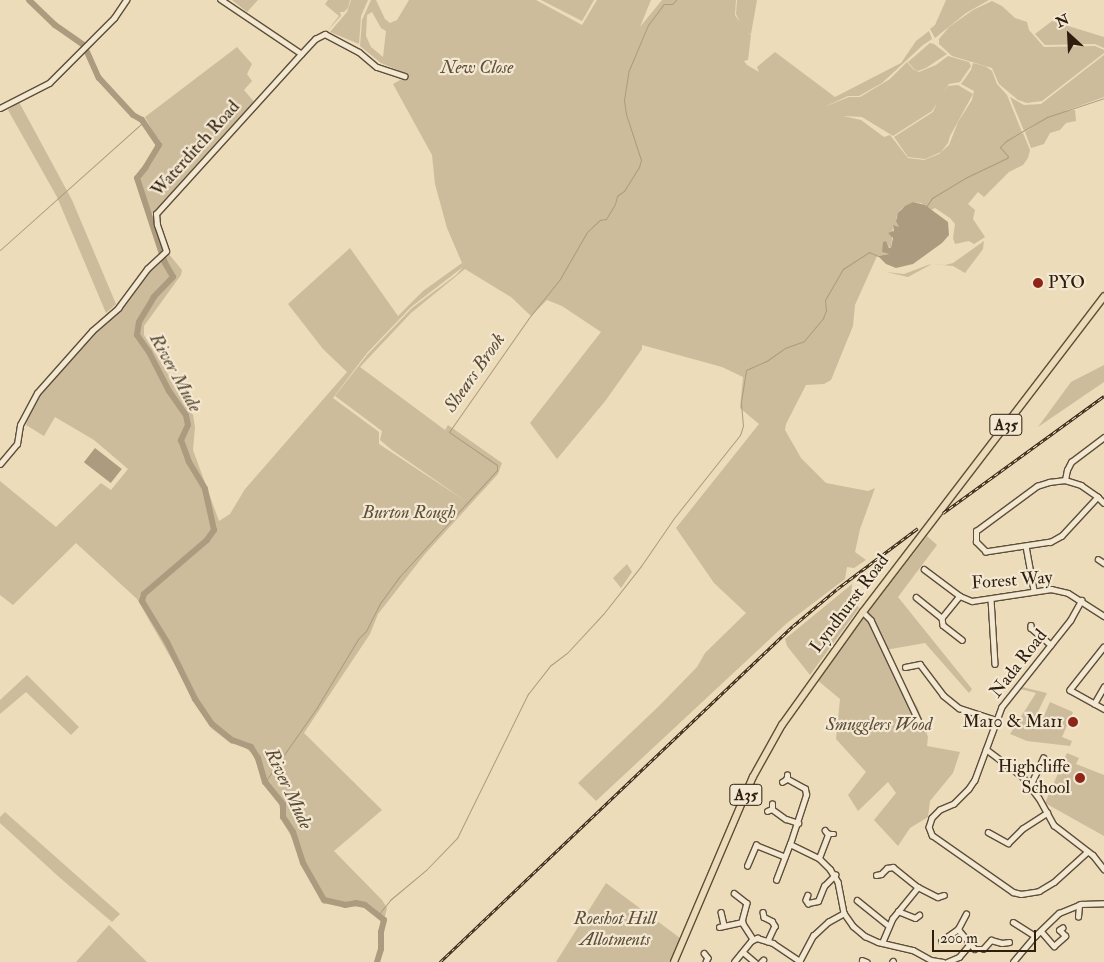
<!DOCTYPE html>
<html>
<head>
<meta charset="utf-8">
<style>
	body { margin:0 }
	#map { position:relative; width:1104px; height:962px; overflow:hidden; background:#ecdcb9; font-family:"IM FELL Double Pica",serif }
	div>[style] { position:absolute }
	.green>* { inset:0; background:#ccbc9c }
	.water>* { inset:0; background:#ac9b7f; transform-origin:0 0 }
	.stream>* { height:1px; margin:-0.5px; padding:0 0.5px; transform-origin:0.5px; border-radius:0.5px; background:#ac9b7f }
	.river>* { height:6px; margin:-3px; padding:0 3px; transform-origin:3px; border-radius:3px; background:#ac9b7f }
	.roads { filter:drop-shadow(1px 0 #5e4e39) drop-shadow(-1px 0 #5e4e39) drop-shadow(0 1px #5e4e39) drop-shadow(0 -1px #5e4e39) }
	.minor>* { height:4.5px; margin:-2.25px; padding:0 2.25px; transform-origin:2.25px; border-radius:2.25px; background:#f3e8d2 }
	.major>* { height:5.5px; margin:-2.75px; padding:0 2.75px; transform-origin:2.75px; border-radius:2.75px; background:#ecdcb9 }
	.rail>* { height:3px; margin-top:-1.5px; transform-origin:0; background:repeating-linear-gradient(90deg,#f3e8d2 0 4px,#2f1e0e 0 8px); box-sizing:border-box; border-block:1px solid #2f1e0e }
	.dots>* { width:14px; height:14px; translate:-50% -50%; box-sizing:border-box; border:2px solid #f3e8d2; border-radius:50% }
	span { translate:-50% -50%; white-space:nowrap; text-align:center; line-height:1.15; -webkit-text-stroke:4.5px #f3e8d2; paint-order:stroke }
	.shield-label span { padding:1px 4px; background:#f3e8d2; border:1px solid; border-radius:4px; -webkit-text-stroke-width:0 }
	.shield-label { font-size:16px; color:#2f1e0e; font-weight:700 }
	.park-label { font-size:18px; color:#5e4d39; font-style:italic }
	.street-label { font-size:18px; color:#2f1e0e }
	.poi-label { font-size:18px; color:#2f1e0e }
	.left { translate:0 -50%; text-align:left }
	.right { translate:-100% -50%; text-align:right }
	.water-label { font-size:19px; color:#5b4a36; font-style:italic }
	.north { position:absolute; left:1044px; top:10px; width:50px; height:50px; -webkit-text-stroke:4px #f3e8d2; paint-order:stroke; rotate:335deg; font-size:14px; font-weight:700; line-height:20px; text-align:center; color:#2f1e0e }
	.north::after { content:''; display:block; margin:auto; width:18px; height:22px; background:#2f1e0e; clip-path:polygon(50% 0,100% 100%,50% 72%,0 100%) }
	.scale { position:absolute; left:932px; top:930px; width:104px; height:22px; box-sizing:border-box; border:2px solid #2f1e0e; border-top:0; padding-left:6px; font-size:15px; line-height:18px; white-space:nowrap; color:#2f1e0e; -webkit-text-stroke:4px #f3e8d2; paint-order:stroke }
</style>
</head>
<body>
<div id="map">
	<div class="green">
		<i style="clip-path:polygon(232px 0,258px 0,247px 12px)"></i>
		<i style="clip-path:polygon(328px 0,350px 0,348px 8px,344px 12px,340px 12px,341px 16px,327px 31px,339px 16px,327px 6px,325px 4px)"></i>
		<i style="clip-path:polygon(351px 0,368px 0,361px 16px,359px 44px,330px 32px,347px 12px)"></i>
		<i style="clip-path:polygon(evenodd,371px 0,376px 0,385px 19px,390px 23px,397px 20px,409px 0,536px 0,582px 25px,597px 0,651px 0,640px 27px,662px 0,736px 0,735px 15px,740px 22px,736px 14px,737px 0,757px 0,751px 34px,748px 33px,751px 35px,748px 60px,744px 61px,747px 65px,759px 72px,757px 67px,775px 52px,835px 97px,901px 63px,916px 41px,929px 31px,932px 39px,923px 45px,882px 83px,859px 96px,848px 96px,824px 107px,849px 97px,860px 97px,890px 79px,907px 62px,913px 69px,919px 72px,936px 65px,948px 56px,969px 62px,971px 66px,960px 82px,949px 84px,943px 92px,948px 86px,958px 85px,973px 94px,950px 136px,948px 143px,941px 152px,925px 159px,908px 157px,894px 137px,933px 112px,937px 103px,932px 111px,893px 136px,862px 117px,843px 116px,861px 120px,884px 137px,890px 135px,908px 158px,924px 160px,939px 154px,949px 145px,958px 122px,972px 100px,974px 91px,961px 84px,971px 70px,973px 63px,985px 66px,992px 71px,997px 84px,1007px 95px,1022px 132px,1016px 136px,1023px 133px,1030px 150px,1028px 158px,1023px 165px,1009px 172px,984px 197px,978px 192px,968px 204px,975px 210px,973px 219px,985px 237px,974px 244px,969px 241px,955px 244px,953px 238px,955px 224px,950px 218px,935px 208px,931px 210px,921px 203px,913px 202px,901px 209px,896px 218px,899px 227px,893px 226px,891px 249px,885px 241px,882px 252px,889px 254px,877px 256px,855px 305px,853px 326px,831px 380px,824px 384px,806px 385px,786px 424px,785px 430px,801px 458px,826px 483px,868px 491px,875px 488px,860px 529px,855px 552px,866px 560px,854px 568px,847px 567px,845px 579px,787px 623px,596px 801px,578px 783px,659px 706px,697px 667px,705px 653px,746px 613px,714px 583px,676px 528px,759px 424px,740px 408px,743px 377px,722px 367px,642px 345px,642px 349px,606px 400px,557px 459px,530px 423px,601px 332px,562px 306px,547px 300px,531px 316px,511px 297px,465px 269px,411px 313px,360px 367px,445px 430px,448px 425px,502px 463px,498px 474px,425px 554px,378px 614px,370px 634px,304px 733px,382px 810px,334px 851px,382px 900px,387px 908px,384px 920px,365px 907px,333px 905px,321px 901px,300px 862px,294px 841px,282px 821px,279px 804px,263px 782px,253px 754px,243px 746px,229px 742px,211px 728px,137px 599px,76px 543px,13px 605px,0 595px,0 481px,56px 527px,101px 483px,111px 490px,128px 469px,94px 440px,55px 417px,44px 436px,26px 425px,30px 409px,52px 379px,117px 311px,149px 272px,168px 253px,182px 270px,181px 275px,144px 326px,144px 335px,193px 415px,195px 427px,193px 450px,219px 521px,230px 514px,245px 489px,347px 372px,323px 349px,288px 304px,350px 248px,398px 316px,423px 291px,462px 263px,447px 228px,435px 184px,432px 155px,393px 84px,409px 75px,381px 63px,360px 46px,362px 20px,371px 0,372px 12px,381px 28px,386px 31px,383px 57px,371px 47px,366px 36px,367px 15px,372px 12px,371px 0,463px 267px,456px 275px,412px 308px,367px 355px,335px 396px,382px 431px,380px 440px,392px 450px,467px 502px,379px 444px,379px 432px,333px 398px,367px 353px,411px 307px,463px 267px)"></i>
		<i style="clip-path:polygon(541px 0,594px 0,582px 21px)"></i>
		<i style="clip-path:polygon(946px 0,989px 0,966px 13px,935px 38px,930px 29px,935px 25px)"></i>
		<i style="clip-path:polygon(992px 1px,1002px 6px,1015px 18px,1027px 22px,1029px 30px,1044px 47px,1095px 46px,1104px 50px,1104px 53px,1042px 101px,1027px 103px,1018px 100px,999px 84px,992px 68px,952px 56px,939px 44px,939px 39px,949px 27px,973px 10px)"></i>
		<i style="clip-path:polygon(1052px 21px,1104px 37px,1104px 48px,1095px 44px,1045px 45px,1035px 34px)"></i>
		<i style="clip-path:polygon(930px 43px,934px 44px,947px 54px,926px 68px,918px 71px,914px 69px,908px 62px)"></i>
		<i style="clip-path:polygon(237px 47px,252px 64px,247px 74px,252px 81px,244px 90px,255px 103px,152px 214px,140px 179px,151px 164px,161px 146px,145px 117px)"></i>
		<i style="clip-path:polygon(1104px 55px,1104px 97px,1065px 111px,1075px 110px,1076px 121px,1066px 123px,1060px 130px,1050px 133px,1044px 144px,1031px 148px,1025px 132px,1043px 120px,1024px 131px,1010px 97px,1024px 105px,1041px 104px)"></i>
		<i style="clip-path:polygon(19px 102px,72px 200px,116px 304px,106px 313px,57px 197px,8px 110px)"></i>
		<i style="clip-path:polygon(984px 241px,983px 249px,965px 273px,953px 266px,932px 264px,908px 277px,886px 272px,904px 274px,928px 265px,932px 264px,945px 265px,953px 263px)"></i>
		<i style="clip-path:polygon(1104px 365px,1104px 382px,1038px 427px,1071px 382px)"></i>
		<i style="clip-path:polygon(927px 536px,937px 545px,898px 597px,972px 689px,969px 693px,925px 643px,885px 650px,888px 660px,918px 708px,928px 737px,927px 746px,960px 752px,953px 773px,930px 801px,928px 817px,910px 828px,898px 846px,874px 820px,896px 793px,888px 782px,858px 811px,848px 795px,866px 772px,836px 739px,840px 699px,816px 679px)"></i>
		<i style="clip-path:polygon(627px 564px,632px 572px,621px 588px,613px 578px)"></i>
		<i style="clip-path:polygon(852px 584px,851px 597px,859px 608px,810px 675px,787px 646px,785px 639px)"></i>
		<i style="clip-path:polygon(27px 675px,79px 727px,71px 735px,26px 692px,0 714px,0 700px)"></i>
		<i style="clip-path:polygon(1022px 687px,1047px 693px,1032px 724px,1039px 727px,1050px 702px,1073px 712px,1062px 737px,1072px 741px,1070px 746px,1027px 741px,1010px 734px,1036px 693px,1020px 689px)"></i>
		<i style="clip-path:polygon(1067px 753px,1079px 758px,1076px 764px,1104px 775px,1104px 836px,1045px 803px)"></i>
		<i style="clip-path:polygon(5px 812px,120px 914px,112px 922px,59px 877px,0 823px,0 817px)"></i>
		<i style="clip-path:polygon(606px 883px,680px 938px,670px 962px,556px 962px)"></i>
		<i style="clip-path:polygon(109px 925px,147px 962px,76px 962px)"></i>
	</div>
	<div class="water">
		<i style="clip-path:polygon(913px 202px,925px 205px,948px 222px,949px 235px,942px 243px,913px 264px,896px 268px,886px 264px,878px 256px,889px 254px,882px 252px,883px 242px,886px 241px,889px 248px,891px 248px,893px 238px,888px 233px,894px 231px,893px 225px,899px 227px,896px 221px,898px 213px,905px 206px)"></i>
		<i style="left:95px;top:448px;width:34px;height:18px;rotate:38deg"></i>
	</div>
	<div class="stream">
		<i style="left:926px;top:207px;width:11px;rotate:-56deg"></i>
		<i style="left:932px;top:198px;width:39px;rotate:-31deg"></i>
		<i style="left:965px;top:178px;width:47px;rotate:-25.5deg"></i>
		<i style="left:1007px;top:158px;width:2px;rotate:-63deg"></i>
		<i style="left:1008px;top:156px;width:12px;rotate:-132deg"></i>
		<i style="left:1000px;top:147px;width:8px;rotate:-45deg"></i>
		<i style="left:1006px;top:141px;width:48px;rotate:-30.3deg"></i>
		<i style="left:1047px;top:117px;width:60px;rotate:-18.4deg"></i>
		<i style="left:0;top:250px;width:192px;rotate:-41.8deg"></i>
		<i style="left:265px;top:782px;width:89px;rotate:-55.1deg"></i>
		<i style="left:316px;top:709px;width:82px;rotate:-59deg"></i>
		<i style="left:358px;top:639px;width:11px;rotate:-45deg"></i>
		<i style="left:366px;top:631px;width:33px;rotate:-63deg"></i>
		<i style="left:381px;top:602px;width:32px;rotate:-54deg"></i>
		<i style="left:400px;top:576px;width:144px;rotate:-47.5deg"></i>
		<i style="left:497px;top:470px;width:5px;rotate:-90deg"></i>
		<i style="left:497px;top:465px;width:58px;rotate:-145.5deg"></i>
		<i style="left:449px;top:432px;width:138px;rotate:-55deg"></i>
		<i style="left:528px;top:319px;width:51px;rotate:-51.3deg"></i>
		<i style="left:560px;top:279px;width:54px;rotate:-60.1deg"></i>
		<i style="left:587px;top:232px;width:18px;rotate:-43deg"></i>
		<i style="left:600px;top:220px;width:6px;rotate:-9deg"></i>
		<i style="left:606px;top:219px;width:17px;rotate:-59deg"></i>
		<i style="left:615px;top:204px;width:8px;rotate:-76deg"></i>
		<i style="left:617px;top:196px;width:9px;rotate:-36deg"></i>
		<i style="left:624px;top:191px;width:28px;rotate:-58deg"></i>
		<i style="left:639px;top:167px;width:7px;rotate:-74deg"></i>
		<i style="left:641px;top:160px;width:48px;rotate:-108.1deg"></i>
		<i style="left:626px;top:114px;width:14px;rotate:-98deg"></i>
		<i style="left:624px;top:100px;width:30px;rotate:-81deg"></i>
		<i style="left:629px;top:70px;width:49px;rotate:-67.1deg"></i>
		<i style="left:648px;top:25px;width:26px;rotate:-53deg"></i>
		<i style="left:664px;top:4px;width:8px"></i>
		<i style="left:672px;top:4px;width:6px;rotate:-45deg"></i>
		<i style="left:378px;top:915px;width:19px;rotate:-51deg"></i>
		<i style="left:390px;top:900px;width:47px;rotate:-39.8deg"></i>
		<i style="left:426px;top:870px;width:45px;rotate:-45.9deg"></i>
		<i style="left:457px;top:838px;width:161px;rotate:-63.8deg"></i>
		<i style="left:528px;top:694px;width:37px;rotate:-52deg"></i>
		<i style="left:551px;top:665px;width:20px;rotate:-37deg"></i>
		<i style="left:567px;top:653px;width:54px;rotate:-47.2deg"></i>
		<i style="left:604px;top:613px;width:60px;rotate:-51.8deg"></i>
		<i style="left:641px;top:566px;width:58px;rotate:-55.5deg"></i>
		<i style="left:674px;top:518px;width:106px;rotate:-51.5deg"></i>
		<i style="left:740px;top:435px;width:9px;rotate:-72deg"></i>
		<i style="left:743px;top:426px;width:24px;rotate:-95deg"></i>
		<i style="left:741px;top:402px;width:32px;rotate:-81deg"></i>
		<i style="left:746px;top:370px;width:24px;rotate:-24deg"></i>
		<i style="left:768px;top:360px;width:21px;rotate:-35deg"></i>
		<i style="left:785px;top:348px;width:20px;rotate:-20deg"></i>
		<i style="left:804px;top:341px;width:30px;rotate:-50deg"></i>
		<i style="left:823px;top:318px;width:9px;rotate:-69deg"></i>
		<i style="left:826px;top:310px;width:10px;rotate:-96deg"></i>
		<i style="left:825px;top:300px;width:36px;rotate:-60deg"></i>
		<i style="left:843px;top:269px;width:31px;rotate:-33deg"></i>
		<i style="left:869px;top:252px;width:10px;rotate:24deg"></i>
	</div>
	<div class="river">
		<i style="left:29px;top:0;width:36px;rotate:44deg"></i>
		<i style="left:55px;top:25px;width:35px;rotate:35deg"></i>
		<i style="left:84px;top:45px;width:36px;rotate:66deg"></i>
		<i style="left:99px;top:78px;width:50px;rotate:47.4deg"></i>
		<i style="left:133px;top:115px;width:10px;rotate:29deg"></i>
		<i style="left:142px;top:120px;width:30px;rotate:56deg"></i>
		<i style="left:159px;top:145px;width:26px;rotate:121deg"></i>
		<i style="left:146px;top:167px;width:14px;rotate:129deg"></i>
		<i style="left:137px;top:178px;width:89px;rotate:71.8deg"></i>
		<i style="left:165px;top:263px;width:16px;rotate:60deg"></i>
		<i style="left:173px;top:277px;width:28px;rotate:134deg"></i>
		<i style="left:154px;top:297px;width:29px;rotate:121deg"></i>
		<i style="left:139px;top:322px;width:13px;rotate:99deg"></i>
		<i style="left:137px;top:335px;width:21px;rotate:55deg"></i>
		<i style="left:149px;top:352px;width:44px;rotate:62.9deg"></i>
		<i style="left:169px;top:391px;width:29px;rotate:55deg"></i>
		<i style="left:186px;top:415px;width:10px;rotate:79deg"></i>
		<i style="left:188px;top:425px;width:17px;rotate:115deg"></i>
		<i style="left:181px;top:440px;width:23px;rotate:70deg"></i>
		<i style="left:189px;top:462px;width:31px;rotate:59deg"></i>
		<i style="left:205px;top:489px;width:42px;rotate:77.6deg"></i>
		<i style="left:214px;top:530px;width:12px;rotate:125deg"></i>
		<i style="left:207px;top:540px;width:83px;rotate:139.4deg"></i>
		<i style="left:144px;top:594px;width:7px;rotate:106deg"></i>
		<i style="left:142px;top:601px;width:48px;rotate:58.6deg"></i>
		<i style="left:167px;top:642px;width:64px;rotate:63.8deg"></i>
		<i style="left:195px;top:699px;width:30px;rotate:56deg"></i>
		<i style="left:212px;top:724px;width:26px;rotate:39deg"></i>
		<i style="left:232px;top:740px;width:20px;rotate:20deg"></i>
		<i style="left:251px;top:747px;width:13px;rotate:58deg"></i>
		<i style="left:258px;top:758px;width:25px;rotate:74deg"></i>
		<i style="left:265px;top:782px;width:28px;rotate:51deg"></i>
		<i style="left:283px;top:804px;width:13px;rotate:90deg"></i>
		<i style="left:283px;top:817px;width:18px;rotate:56deg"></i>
		<i style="left:293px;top:832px;width:33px;rotate:72deg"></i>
		<i style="left:303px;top:863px;width:43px;rotate:60.4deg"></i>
		<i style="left:324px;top:900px;width:22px;rotate:13deg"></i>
		<i style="left:345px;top:905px;width:11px;rotate:-10deg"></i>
		<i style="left:356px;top:903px;width:9px;rotate:13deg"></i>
		<i style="left:365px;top:905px;width:24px;rotate:38deg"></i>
		<i style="left:384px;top:920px;width:12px;rotate:104deg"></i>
		<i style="left:381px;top:932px;width:17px;rotate:90deg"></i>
		<i style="left:381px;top:949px;width:14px;rotate:107deg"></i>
	</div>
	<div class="roads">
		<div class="minor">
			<i style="left:301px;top:54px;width:21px;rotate:-47deg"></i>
			<i style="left:315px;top:39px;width:11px;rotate:-27deg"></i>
			<i style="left:325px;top:34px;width:38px;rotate:28deg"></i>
			<i style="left:359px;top:52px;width:23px;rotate:40deg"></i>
			<i style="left:377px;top:67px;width:29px;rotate:18deg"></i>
			<i style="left:0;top:108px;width:55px;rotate:-27deg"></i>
			<i style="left:49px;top:83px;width:92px;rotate:-45deg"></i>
			<i style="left:114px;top:18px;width:22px;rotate:-56deg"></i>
			<i style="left:0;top:464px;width:26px;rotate:-50deg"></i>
			<i style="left:17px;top:444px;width:19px;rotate:-81deg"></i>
			<i style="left:20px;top:425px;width:36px;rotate:-62deg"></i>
			<i style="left:37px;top:393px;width:83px;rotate:-48.4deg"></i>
			<i style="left:92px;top:331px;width:35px;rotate:-41deg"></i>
			<i style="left:118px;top:308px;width:49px;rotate:-53.4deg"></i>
			<i style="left:147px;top:269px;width:26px;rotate:-43deg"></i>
			<i style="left:166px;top:251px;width:28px;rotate:-109deg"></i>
			<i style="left:157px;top:225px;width:11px;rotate:-95deg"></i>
			<i style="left:156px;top:214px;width:216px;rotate:-47.8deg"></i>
			<i style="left:301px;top:54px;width:97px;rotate:-146deg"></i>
			<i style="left:1065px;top:480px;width:10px;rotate:-79deg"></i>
			<i style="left:1067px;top:470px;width:9px;rotate:-63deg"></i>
			<i style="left:1071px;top:462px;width:41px;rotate:-37.1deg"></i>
			<i style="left:1098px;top:497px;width:53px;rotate:132.7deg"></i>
			<i style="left:1062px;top:536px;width:13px;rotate:151deg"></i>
			<i style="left:1051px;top:542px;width:66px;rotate:171.3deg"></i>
			<i style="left:986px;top:552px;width:14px;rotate:-135deg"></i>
			<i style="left:976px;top:542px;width:11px;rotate:-90deg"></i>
			<i style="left:976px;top:531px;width:76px;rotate:-36.4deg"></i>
			<i style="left:1037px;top:486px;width:13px;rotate:-18deg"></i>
			<i style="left:1049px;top:482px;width:16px;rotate:-7deg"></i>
			<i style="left:1065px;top:480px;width:17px;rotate:17deg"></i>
			<i style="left:1081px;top:485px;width:21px;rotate:35deg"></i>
			<i style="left:1098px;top:497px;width:8px;rotate:45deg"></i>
			<i style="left:1026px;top:546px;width:45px;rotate:79.7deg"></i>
			<i style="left:1098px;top:559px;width:7px;rotate:34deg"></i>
			<i style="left:924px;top:569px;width:45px;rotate:36.9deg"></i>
			<i style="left:960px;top:596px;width:13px;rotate:23deg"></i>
			<i style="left:972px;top:601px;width:80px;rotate:-8.6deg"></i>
			<i style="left:1051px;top:589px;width:17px;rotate:13deg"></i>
			<i style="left:1068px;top:593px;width:43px;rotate:32.6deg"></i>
			<i style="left:960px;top:596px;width:28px;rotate:129deg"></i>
			<i style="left:942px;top:618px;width:7px;rotate:82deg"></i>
			<i style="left:943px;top:625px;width:24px;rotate:38deg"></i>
			<i style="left:916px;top:597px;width:33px;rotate:39deg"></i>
			<i style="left:991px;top:599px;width:65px;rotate:86.5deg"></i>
			<i style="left:1082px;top:600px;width:23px;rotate:119deg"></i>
			<i style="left:1071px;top:620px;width:111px;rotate:128.4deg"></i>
			<i style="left:1002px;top:707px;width:78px;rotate:110.3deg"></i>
			<i style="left:975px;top:780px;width:11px;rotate:124deg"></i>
			<i style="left:969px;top:789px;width:21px;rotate:135deg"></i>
			<i style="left:954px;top:804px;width:15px;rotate:157deg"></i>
			<i style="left:940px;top:810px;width:11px;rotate:135deg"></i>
			<i style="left:932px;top:818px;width:9px;rotate:108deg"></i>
			<i style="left:929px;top:827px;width:9px;rotate:69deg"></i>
			<i style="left:932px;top:835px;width:99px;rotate:35.1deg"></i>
			<i style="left:1013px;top:892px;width:8px;rotate:14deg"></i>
			<i style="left:1021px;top:894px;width:18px;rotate:-9deg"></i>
			<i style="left:1039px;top:891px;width:17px;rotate:-31deg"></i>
			<i style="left:1054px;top:882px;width:45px;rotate:-42.3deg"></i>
			<i style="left:863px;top:612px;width:11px;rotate:45deg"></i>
			<i style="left:871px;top:620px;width:119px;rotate:64.7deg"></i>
			<i style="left:1031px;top:625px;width:3px;rotate:90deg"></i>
			<i style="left:1031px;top:628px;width:26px;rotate:40deg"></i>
			<i style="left:1104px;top:647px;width:55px;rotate:128.3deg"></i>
			<i style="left:1070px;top:690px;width:39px;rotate:29deg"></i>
			<i style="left:905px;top:667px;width:15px;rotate:-11deg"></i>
			<i style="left:920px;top:664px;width:39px;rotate:53deg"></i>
			<i style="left:943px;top:695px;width:21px;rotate:39deg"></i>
			<i style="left:959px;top:708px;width:39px;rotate:18deg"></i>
			<i style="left:1094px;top:704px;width:20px;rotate:-60deg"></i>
			<i style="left:986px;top:749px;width:46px;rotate:37.1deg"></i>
			<i style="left:1023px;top:777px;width:26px;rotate:53deg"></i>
			<i style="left:1039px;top:798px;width:31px;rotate:61deg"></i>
			<i style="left:1054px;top:825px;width:49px;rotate:37.6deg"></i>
			<i style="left:1093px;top:855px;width:18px;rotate:52deg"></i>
			<i style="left:782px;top:782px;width:6px;rotate:-31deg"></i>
			<i style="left:787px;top:779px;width:4px;rotate:-90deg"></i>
			<i style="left:1030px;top:786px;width:31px;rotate:-65deg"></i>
			<i style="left:772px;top:809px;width:17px;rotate:36deg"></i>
			<i style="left:786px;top:819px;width:13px;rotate:18deg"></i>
			<i style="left:767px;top:811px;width:5px;rotate:-22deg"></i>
			<i style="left:772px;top:809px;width:5px;rotate:-90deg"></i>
			<i style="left:825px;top:830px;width:5px;rotate:53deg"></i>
			<i style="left:828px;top:834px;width:6px"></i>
			<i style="left:988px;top:832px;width:23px;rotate:29deg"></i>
			<i style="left:1008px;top:843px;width:20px;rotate:-45deg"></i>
			<i style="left:1022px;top:829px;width:30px;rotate:-33deg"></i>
			<i style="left:790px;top:844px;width:32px;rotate:26deg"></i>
			<i style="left:819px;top:858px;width:16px;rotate:45deg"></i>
			<i style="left:830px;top:869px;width:15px;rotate:58deg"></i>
			<i style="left:838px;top:882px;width:32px;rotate:79deg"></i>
			<i style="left:844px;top:913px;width:16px;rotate:55deg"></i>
			<i style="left:853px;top:926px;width:16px;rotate:40deg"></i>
			<i style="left:865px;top:936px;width:14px;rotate:25deg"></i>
			<i style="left:878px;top:942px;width:36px;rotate:13deg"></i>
			<i style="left:913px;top:950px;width:21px;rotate:29deg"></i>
			<i style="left:931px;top:960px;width:12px;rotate:9deg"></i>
			<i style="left:819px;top:858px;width:26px;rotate:-69deg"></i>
			<i style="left:747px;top:866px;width:23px;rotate:-67deg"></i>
			<i style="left:756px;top:845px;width:31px;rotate:22deg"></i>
			<i style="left:876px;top:875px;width:5px;rotate:-11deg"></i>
			<i style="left:881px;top:874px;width:8px;rotate:-45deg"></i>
			<i style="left:887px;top:868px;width:6px;rotate:-9deg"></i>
			<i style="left:893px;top:867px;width:32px;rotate:39deg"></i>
			<i style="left:918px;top:887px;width:22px;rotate:27deg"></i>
			<i style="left:938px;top:897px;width:6px;rotate:-18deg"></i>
			<i style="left:776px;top:880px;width:39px;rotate:-69deg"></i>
			<i style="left:790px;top:844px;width:52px;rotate:-71.9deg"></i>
			<i style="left:806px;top:795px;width:6px;rotate:-99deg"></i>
			<i style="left:805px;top:789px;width:21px;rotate:-151deg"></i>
			<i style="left:734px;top:893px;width:16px;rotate:38deg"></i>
			<i style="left:747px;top:903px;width:20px;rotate:105deg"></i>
			<i style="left:742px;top:922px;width:20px;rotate:57deg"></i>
			<i style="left:808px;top:895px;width:5px;rotate:112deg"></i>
			<i style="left:806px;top:900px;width:4px;rotate:56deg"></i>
			<i style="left:808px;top:903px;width:10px;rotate:-11deg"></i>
			<i style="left:818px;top:901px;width:16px;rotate:-68deg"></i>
			<i style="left:824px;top:886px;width:16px;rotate:-45deg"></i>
			<i style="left:857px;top:900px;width:40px;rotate:39deg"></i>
			<i style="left:898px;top:911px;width:18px;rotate:22deg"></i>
			<i style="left:915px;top:918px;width:5px;rotate:-37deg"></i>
			<i style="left:721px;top:912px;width:13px;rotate:77deg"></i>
			<i style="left:763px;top:912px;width:5px;rotate:79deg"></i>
			<i style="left:764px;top:917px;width:9px;rotate:27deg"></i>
			<i style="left:772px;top:921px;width:6px;rotate:59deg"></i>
			<i style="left:775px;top:926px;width:17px;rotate:115deg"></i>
			<i style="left:1078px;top:917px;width:12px;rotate:-85deg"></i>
			<i style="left:1013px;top:922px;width:26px;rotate:32deg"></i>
			<i style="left:719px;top:927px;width:24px;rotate:-12deg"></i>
			<i style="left:958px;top:929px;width:17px;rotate:-62deg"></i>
			<i style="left:1041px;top:931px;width:20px;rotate:49deg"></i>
			<i style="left:1054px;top:946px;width:15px;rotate:-42deg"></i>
			<i style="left:1065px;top:936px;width:8px;rotate:-135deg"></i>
			<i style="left:1059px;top:930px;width:4px;rotate:-34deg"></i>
			<i style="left:941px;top:941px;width:21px;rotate:-35deg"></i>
			<i style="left:958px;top:929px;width:26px;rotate:50deg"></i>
			<i style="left:975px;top:949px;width:8px"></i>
			<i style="left:983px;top:949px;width:12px;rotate:-48deg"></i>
			<i style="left:991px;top:940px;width:11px;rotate:15deg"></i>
			<i style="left:1002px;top:943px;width:7px;rotate:-8deg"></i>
			<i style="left:882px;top:943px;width:26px;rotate:-67deg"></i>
			<i style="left:892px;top:919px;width:41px;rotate:-50.9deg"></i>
			<i style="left:743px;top:952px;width:16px;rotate:40deg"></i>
			<i style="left:704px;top:953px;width:6px;rotate:51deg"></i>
			<i style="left:708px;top:958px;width:4px;rotate:117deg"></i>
			<i style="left:862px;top:960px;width:5px;rotate:22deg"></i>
			<i style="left:734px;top:962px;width:27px;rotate:-51deg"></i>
			<i style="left:751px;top:941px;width:7px;rotate:-27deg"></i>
			<i style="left:757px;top:938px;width:17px;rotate:17deg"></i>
			<i style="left:773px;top:943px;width:32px;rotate:34deg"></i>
			<i style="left:761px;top:962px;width:3px;rotate:-45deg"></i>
			<i style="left:799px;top:962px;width:30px;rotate:-62deg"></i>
			<i style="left:813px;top:936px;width:21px;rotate:-43deg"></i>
			<i style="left:828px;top:922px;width:18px;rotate:-29deg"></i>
			<i style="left:892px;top:962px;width:1px;rotate:-45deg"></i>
			<i style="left:947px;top:962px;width:13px;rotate:-23deg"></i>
			<i style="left:959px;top:957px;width:16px;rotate:-50deg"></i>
			<i style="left:1013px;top:962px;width:34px;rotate:-50deg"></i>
			<i style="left:1035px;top:936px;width:33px;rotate:-44deg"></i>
			<i style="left:1059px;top:913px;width:24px;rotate:-22deg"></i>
			<i style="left:1081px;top:904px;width:23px;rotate:-2deg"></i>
		</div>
		<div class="major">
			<i style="left:674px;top:962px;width:201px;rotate:-66.9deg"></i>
			<i style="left:753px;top:777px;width:60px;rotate:-60.9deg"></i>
			<i style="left:782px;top:725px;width:139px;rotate:-54.4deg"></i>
			<i style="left:863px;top:612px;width:397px;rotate:-52.6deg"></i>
		</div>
	</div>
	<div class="rail">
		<i style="left:943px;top:513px;width:199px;rotate:-36deg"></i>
		<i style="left:440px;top:962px;width:487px;rotate:-43.6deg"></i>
		<i style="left:793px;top:626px;width:57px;rotate:-40.1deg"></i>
		<i style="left:837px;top:589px;width:101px;rotate:-37deg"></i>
	</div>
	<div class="dots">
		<i style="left:1038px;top:283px;background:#8f2418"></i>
		<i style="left:1073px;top:722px;background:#8f2418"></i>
		<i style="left:1080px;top:778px;background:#8f2418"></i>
	</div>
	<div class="shield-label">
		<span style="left:1006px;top:425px">A35</span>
		<span style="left:746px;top:795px">A35</span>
	</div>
	<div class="park-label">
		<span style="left:477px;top:68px">New Close</span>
		<span style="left:409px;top:513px">Burton Rough</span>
		<span style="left:879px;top:725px">Smugglers Wood</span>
		<span style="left:615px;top:930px">Roeshot Hill<br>Allotments</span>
	</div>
	<div class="street-label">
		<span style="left:196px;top:149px;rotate:-48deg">Waterditch Road</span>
		<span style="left:1012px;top:581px;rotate:-4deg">Forest Way</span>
		<span style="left:850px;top:604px;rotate:-53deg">Lyndhurst Road</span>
		<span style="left:1019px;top:664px;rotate:-52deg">Nada Road</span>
	</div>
	<div class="poi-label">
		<span class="left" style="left:1048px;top:283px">PYO</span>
		<span class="right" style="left:1063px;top:722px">Ma10 &amp; Ma11</span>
		<span class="right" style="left:1070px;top:778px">Highcliffe<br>School</span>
	</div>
	<div class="water-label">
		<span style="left:175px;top:373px;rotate:61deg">River Mude</span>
		<span style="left:475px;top:373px;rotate:-55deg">Shears Brook</span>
		<span style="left:288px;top:789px;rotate:65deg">River Mude</span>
	</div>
	<div class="north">N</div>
	<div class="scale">200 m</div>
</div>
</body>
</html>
